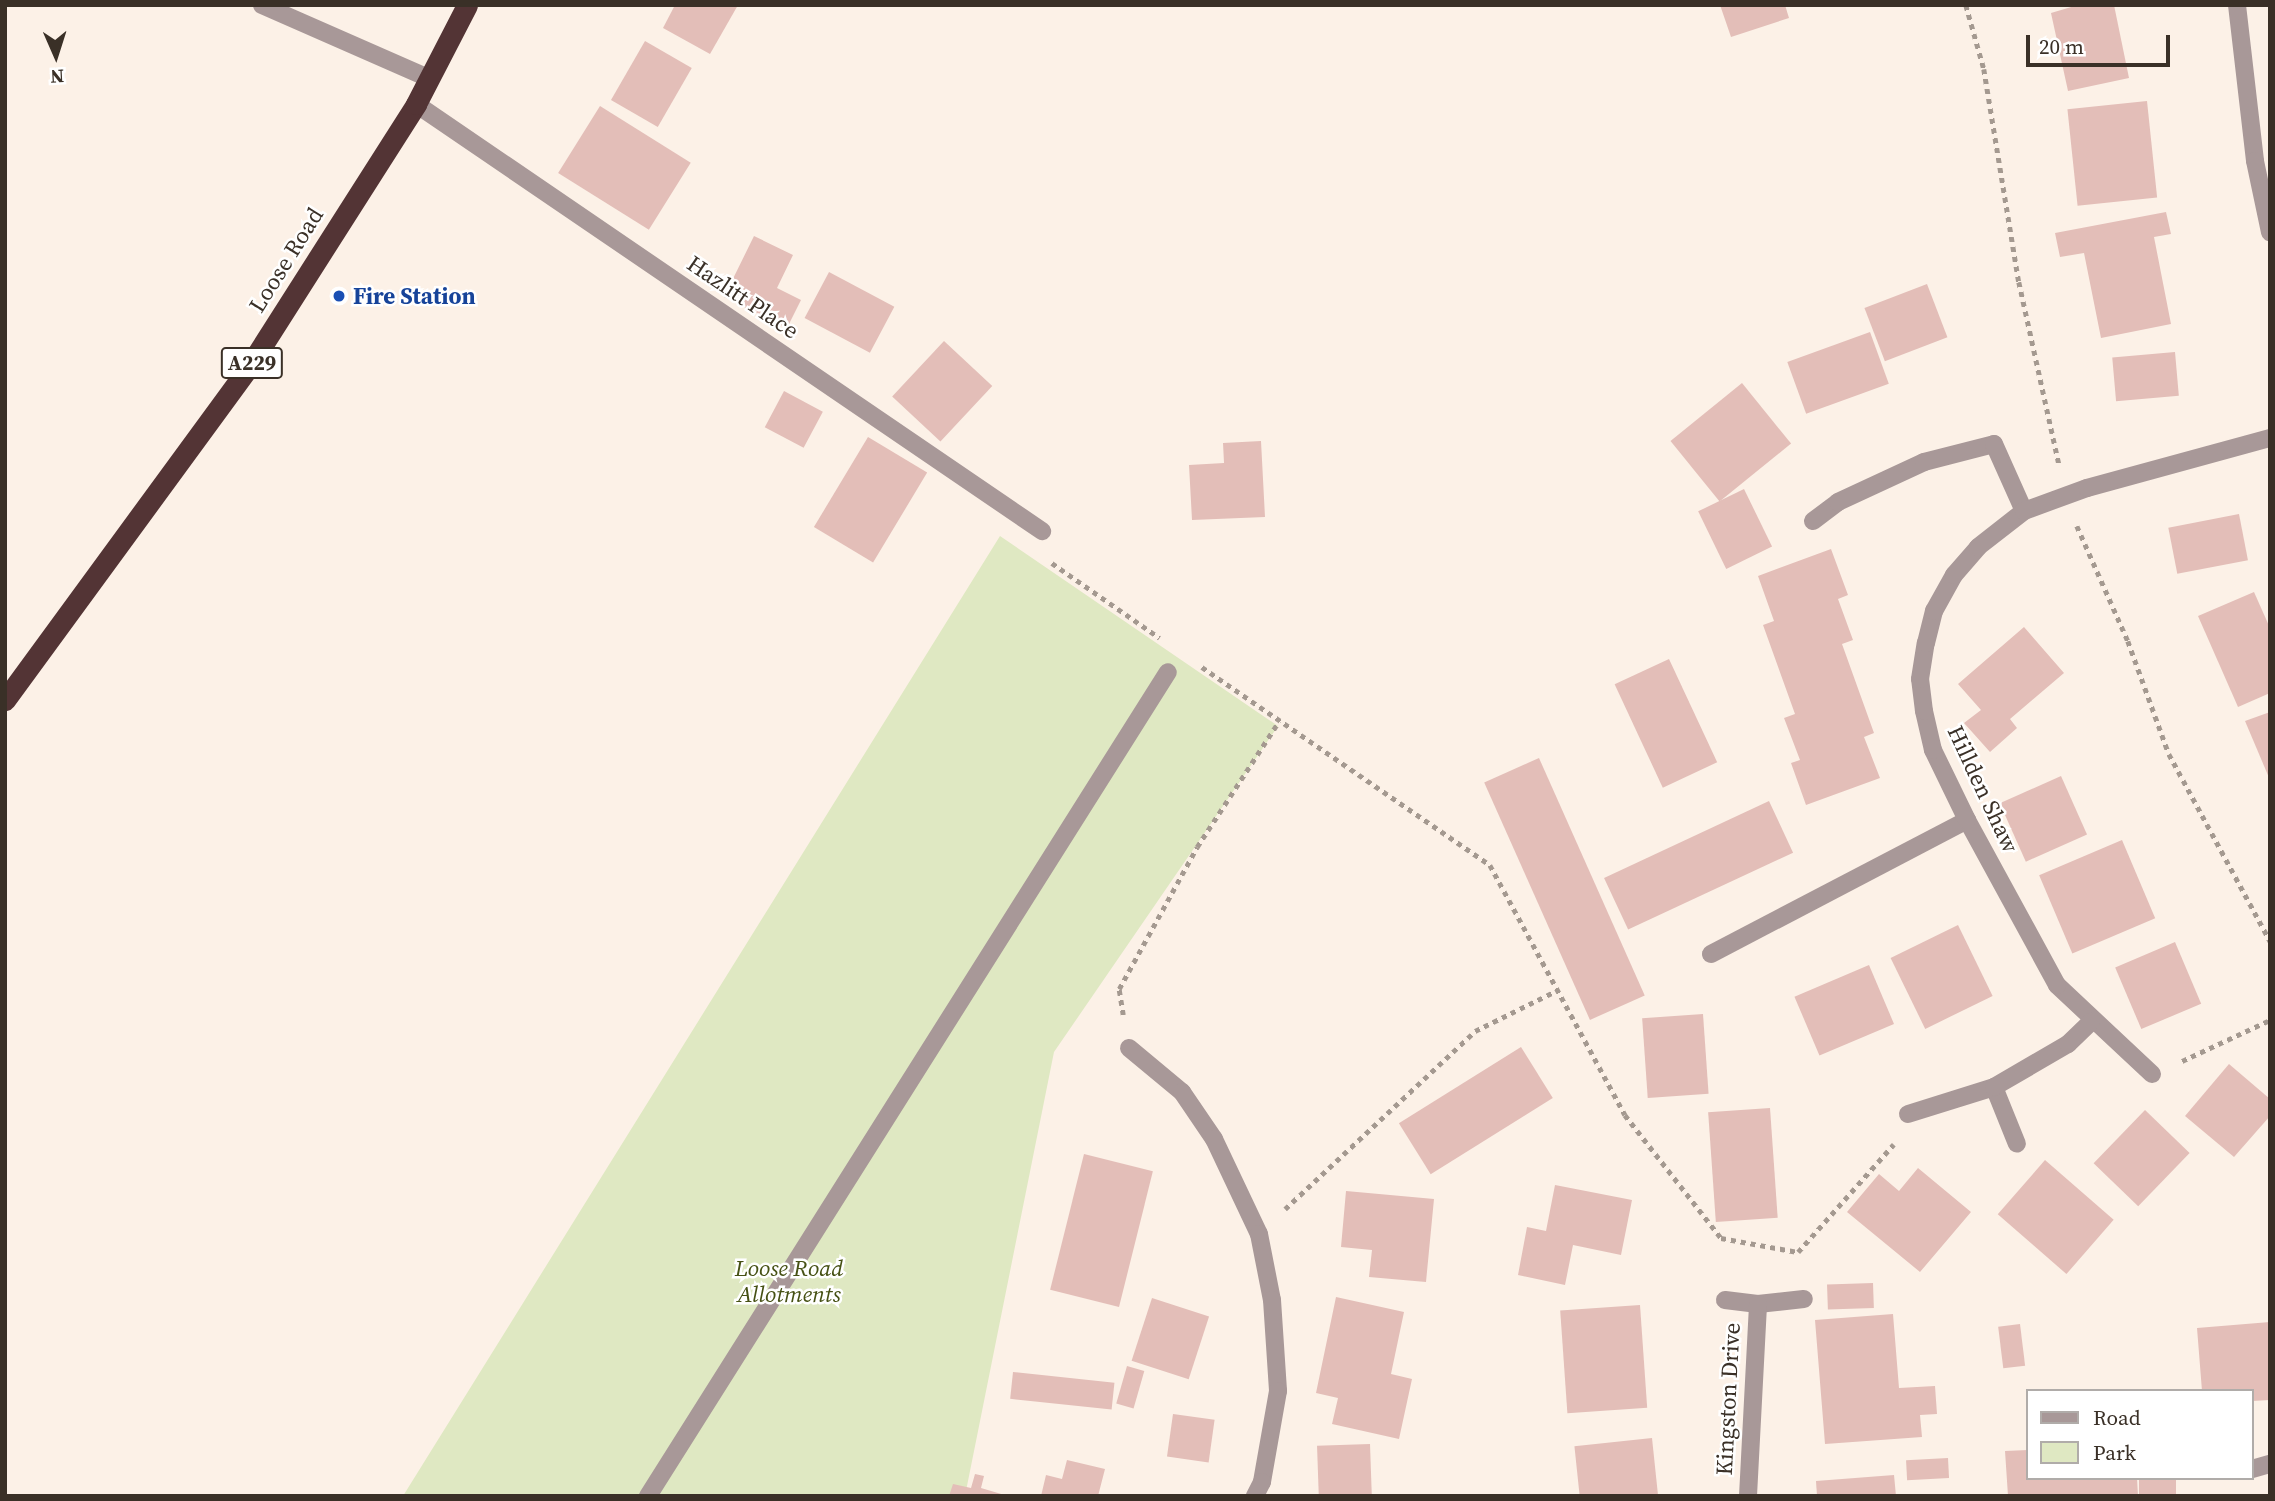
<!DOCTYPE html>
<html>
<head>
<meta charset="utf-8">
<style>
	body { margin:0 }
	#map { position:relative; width:2275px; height:1501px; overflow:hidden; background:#fcf1e7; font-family:"Source Serif 4",serif }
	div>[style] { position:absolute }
	.green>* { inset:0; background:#dfe8c2 }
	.building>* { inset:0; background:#e3beb8; transform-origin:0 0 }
	.path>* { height:4.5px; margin-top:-2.25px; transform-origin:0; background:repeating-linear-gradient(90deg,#a49990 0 5px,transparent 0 10px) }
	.lane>* { height:18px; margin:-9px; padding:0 9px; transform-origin:9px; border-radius:9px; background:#a89898 }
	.street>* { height:18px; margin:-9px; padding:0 9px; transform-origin:9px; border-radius:9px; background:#a89898 }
	.highway>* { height:21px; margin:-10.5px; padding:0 10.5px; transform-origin:10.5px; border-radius:10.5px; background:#533435 }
	.dots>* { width:19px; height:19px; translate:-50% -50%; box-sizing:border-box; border:4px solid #fff; border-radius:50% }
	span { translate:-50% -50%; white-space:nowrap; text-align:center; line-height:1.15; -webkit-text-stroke:5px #fff; paint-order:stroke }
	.shield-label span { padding:2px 5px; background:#fff; border:2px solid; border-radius:5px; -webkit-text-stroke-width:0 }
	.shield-label { font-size:21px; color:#3a3027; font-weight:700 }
	.street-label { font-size:23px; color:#3a3027 }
	.transit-label { font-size:23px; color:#164399; font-weight:700 }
	.left { translate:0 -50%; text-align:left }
	.park-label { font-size:23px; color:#465114; font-style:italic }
	.frame { position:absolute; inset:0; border:7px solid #3a3027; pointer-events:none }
	.legend { position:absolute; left:2026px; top:1389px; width:228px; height:91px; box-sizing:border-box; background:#fff; border:2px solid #b0aca9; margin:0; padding:9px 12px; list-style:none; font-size:21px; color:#3a3027 }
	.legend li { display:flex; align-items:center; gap:14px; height:35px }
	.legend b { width:35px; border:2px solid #b0aca9 }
	.north { position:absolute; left:21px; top:21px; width:70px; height:70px; -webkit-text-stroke:5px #fff; paint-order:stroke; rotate:177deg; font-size:19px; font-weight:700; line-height:28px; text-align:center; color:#3a3027 }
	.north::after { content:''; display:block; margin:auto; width:24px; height:32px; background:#3a3027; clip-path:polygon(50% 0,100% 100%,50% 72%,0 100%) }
	.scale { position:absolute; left:2026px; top:35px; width:144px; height:32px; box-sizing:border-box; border:4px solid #3a3027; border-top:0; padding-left:9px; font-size:21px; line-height:24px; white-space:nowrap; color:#3a3027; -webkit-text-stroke:5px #fff; paint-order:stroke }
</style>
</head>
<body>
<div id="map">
	<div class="green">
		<i style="clip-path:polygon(1000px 536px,1278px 726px,1054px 1052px,965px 1496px,403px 1496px)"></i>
	</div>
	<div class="building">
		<i style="clip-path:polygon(675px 5px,738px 5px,710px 54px,663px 28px)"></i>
		<i style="clip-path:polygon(1720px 5px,1785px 5px,1789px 18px,1731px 37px)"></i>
		<i style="clip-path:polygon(2078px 5px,2114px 5px,2129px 78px,2068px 91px,2051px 13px)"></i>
		<i style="left:645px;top:41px;width:54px;height:68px;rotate:30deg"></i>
		<i style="left:2147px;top:101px;width:97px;height:80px;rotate:84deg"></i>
		<i style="left:600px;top:106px;width:107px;height:79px;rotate:32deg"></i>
		<i style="clip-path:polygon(2166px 212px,2171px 234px,2154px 237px,2171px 324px,2101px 338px,2084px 253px,2060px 257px,2055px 233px)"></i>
		<i style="clip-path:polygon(754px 236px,793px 255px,777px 288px,801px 300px,787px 328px,724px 297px)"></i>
		<i style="left:829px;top:272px;width:74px;height:52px;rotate:28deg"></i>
		<i style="left:1927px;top:284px;width:57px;height:67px;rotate:69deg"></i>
		<i style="left:1870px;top:332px;width:55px;height:88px;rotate:70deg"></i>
		<i style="left:944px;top:341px;width:66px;height:76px;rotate:43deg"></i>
		<i style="left:2175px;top:352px;width:44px;height:63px;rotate:85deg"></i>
		<i style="left:1742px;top:383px;width:78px;height:92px;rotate:51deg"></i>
		<i style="left:784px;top:391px;width:44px;height:41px;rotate:28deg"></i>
		<i style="left:868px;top:437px;width:69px;height:105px;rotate:31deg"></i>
		<i style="clip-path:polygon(1261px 441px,1265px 517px,1192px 520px,1189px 465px,1224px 463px,1223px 443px)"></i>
		<i style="left:1744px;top:489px;width:64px;height:51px;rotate:64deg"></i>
		<i style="left:2239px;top:514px;width:47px;height:72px;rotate:79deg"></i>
		<i style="clip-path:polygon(1831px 549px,1848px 595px,1838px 599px,1853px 640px,1842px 644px,1874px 733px,1864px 737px,1880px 778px,1806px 805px,1791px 763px,1800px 760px,1784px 718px,1795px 714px,1763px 625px,1774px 621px,1758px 576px)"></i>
		<i style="clip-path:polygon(2254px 592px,2270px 628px,2270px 693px,2238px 707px,2198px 616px)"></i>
		<i style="clip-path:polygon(2024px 627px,2064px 673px,2010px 719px,2017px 728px,1990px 752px,1964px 723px,1981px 710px,1958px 684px)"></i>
		<i style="left:1669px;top:659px;width:114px;height:60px;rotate:65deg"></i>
		<i style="clip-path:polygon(2270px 712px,2270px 780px,2245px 721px)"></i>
		<i style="left:1539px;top:758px;width:260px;height:60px;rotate:66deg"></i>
		<i style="left:2061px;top:776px;width:64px;height:67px;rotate:66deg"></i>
		<i style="left:1769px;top:801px;width:57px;height:182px;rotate:65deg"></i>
		<i style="left:2122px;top:840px;width:85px;height:90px;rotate:67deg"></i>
		<i style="left:1958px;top:925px;width:79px;height:75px;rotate:64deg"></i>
		<i style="left:2175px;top:942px;width:67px;height:65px;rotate:67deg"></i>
		<i style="left:1869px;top:965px;width:64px;height:81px;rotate:67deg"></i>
		<i style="left:1703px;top:1014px;width:80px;height:61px;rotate:86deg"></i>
		<i style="left:1521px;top:1047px;width:60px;height:144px;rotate:58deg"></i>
		<i style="clip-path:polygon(2229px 1064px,2270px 1099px,2270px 1116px,2234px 1157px,2185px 1116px)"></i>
		<i style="left:1770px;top:1108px;width:110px;height:62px;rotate:86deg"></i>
		<i style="left:2145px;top:1110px;width:62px;height:74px;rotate:44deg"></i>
		<i style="left:1084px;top:1154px;width:71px;height:140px;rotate:14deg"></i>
		<i style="left:2045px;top:1160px;width:91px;height:72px;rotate:41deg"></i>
		<i style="clip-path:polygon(1918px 1168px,1971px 1212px,1920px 1272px,1847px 1212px,1879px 1174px,1899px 1191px)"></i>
		<i style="clip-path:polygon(1555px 1185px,1632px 1200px,1621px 1255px,1573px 1245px,1565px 1285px,1518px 1275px,1527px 1227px,1546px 1231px)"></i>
		<i style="clip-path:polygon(1346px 1191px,1434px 1199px,1426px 1282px,1369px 1277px,1372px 1250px,1341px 1247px)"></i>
		<i style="left:1873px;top:1283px;width:25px;height:46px;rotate:88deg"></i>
		<i style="clip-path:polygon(1336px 1297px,1404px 1312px,1391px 1374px,1412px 1379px,1399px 1439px,1332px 1424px,1338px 1398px,1316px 1393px)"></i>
		<i style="left:1152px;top:1298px;width:60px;height:66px;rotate:18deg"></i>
		<i style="left:1640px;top:1305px;width:103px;height:80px;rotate:86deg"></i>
		<i style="clip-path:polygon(1893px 1314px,1899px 1388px,1935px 1386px,1937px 1414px,1920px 1415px,1922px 1437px,1825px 1444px,1815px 1320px)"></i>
		<i style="clip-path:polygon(2270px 1322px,2270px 1400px,2252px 1401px,2252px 1391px,2202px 1391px,2197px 1328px)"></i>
		<i style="left:2020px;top:1324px;width:42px;height:22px;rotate:83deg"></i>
		<i style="left:1127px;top:1366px;width:18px;height:39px;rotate:16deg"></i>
		<i style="left:1013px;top:1372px;width:102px;height:27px;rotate:6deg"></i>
		<i style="left:1173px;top:1414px;width:42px;height:43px;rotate:8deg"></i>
		<i style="left:1652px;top:1438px;width:58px;height:78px;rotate:84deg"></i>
		<i style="left:1370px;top:1444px;width:52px;height:53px;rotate:88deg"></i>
		<i style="clip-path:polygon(2028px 1450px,2028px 1478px,2137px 1478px,2138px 1496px,2008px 1496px,2005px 1451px)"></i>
		<i style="left:1948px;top:1458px;width:20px;height:42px;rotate:87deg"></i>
		<i style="clip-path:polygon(1067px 1460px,1105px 1469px,1098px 1496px,1041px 1496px,1046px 1475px,1062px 1479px)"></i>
		<i style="clip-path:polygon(975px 1474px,984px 1476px,981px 1488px,1008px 1496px,949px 1496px,953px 1484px,971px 1488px)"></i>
		<i style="clip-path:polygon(1894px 1475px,1896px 1496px,1817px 1496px,1816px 1481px)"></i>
		<i style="left:2139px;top:1478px;width:37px;height:18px"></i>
	</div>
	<div class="path">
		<i style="left:1966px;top:5px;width:66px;rotate:74.3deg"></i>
		<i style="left:1984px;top:69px;width:216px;rotate:80.7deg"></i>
		<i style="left:2019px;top:282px;width:186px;rotate:77.6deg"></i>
		<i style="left:2077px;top:526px;width:126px;rotate:66.1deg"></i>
		<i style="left:2128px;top:641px;width:120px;rotate:70.1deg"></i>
		<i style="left:2169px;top:754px;width:213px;rotate:61.6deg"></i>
		<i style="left:1052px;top:563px;width:131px;rotate:34.8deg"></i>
		<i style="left:1202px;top:667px;width:349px;rotate:34.5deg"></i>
		<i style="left:1490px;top:865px;width:284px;rotate:61.6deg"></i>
		<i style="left:1625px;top:1115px;width:156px;rotate:52deg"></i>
		<i style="left:1721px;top:1238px;width:78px;rotate:10.3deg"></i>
		<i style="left:1798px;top:1252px;width:144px;rotate:-48.4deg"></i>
		<i style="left:1123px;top:1015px;width:26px;rotate:-99deg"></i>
		<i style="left:1119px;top:989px;width:162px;rotate:-61.2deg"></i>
		<i style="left:1197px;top:847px;width:150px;rotate:-56.9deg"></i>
		<i style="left:2182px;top:1061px;width:97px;rotate:-25deg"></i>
		<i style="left:1285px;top:1209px;width:260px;rotate:-43.1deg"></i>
		<i style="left:1475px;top:1031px;width:93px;rotate:-26.3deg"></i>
	</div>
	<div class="lane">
		<i style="left:1813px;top:521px;width:31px;rotate:-37deg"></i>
		<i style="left:1838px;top:502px;width:95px;rotate:-24.9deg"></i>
		<i style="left:1924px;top:462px;width:72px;rotate:-14.4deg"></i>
		<i style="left:1994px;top:444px;width:73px;rotate:65.9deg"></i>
		<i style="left:1711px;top:954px;width:289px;rotate:-27.6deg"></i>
		<i style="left:648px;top:1496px;width:974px;rotate:-57.75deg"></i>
	</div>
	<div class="street">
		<i style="left:262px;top:5px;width:181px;rotate:23.7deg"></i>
		<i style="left:2237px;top:5px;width:157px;rotate:83.4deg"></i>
		<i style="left:2255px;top:161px;width:73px;rotate:78.1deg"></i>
		<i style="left:416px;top:104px;width:758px;rotate:34.3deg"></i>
		<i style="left:1129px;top:1048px;width:69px;rotate:39.7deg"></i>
		<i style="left:1182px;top:1092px;width:57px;rotate:55.8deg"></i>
		<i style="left:1214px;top:1139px;width:105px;rotate:64.7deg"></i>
		<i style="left:1259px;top:1234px;width:67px;rotate:78.9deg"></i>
		<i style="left:1272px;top:1300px;width:91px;rotate:86.2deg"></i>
		<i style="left:1278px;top:1391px;width:92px;rotate:100deg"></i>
		<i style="left:1262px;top:1482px;width:16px;rotate:117deg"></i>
		<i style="left:2152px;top:1074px;width:130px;rotate:-136.9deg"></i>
		<i style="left:2057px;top:985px;width:188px;rotate:-118.6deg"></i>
		<i style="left:1967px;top:820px;width:78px;rotate:-115.9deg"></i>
		<i style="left:1933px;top:750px;width:40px;rotate:-103deg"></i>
		<i style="left:1924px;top:711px;width:32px;rotate:-97deg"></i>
		<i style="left:1920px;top:679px;width:36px;rotate:-81deg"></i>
		<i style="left:1926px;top:643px;width:33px;rotate:-76deg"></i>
		<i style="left:1934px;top:611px;width:41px;rotate:-60.9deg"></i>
		<i style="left:1954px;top:575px;width:37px;rotate:-49deg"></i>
		<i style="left:1978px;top:547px;width:58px;rotate:-38deg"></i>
		<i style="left:2024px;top:511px;width:67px;rotate:-20.1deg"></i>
		<i style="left:2087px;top:488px;width:190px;rotate:-15.3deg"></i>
		<i style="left:1994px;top:1087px;width:61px;rotate:68deg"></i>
		<i style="left:1908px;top:1114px;width:90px;rotate:-17.4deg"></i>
		<i style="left:1994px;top:1087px;width:86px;rotate:-30.2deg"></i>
		<i style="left:2068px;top:1044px;width:32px;rotate:-44deg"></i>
		<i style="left:1725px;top:1300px;width:33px;rotate:7deg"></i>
		<i style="left:1758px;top:1304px;width:46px;rotate:-6.2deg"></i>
		<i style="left:2252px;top:1469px;width:19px;rotate:-16deg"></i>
		<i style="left:1748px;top:1496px;width:192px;rotate:-87deg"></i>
	</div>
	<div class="highway">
		<i style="left:5px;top:700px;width:411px;rotate:-53.8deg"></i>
		<i style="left:248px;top:368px;width:313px;rotate:-57.5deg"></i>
		<i style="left:416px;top:104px;width:111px;rotate:-62.7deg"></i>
	</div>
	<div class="dots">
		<i style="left:339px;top:296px;background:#1a4fb4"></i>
	</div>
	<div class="shield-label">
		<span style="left:252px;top:363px">A229</span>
	</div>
	<div class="street-label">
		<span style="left:286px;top:260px;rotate:-58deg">Loose Road</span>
		<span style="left:743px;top:297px;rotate:34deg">Hazlitt Place</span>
		<span style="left:1983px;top:789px;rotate:65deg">Hillden Shaw</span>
		<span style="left:1728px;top:1399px;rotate:-87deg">Kingston Drive</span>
	</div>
	<div class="transit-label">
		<span class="left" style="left:353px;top:296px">Fire Station</span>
	</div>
	<div class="park-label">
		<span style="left:789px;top:1281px">Loose Road<br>Allotments</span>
	</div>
	<div class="frame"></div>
	<ul class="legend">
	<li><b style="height:9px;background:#a89898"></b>Road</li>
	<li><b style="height:19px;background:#dfe8c2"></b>Park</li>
	</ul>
	<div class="north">N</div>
	<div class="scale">20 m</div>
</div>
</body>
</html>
